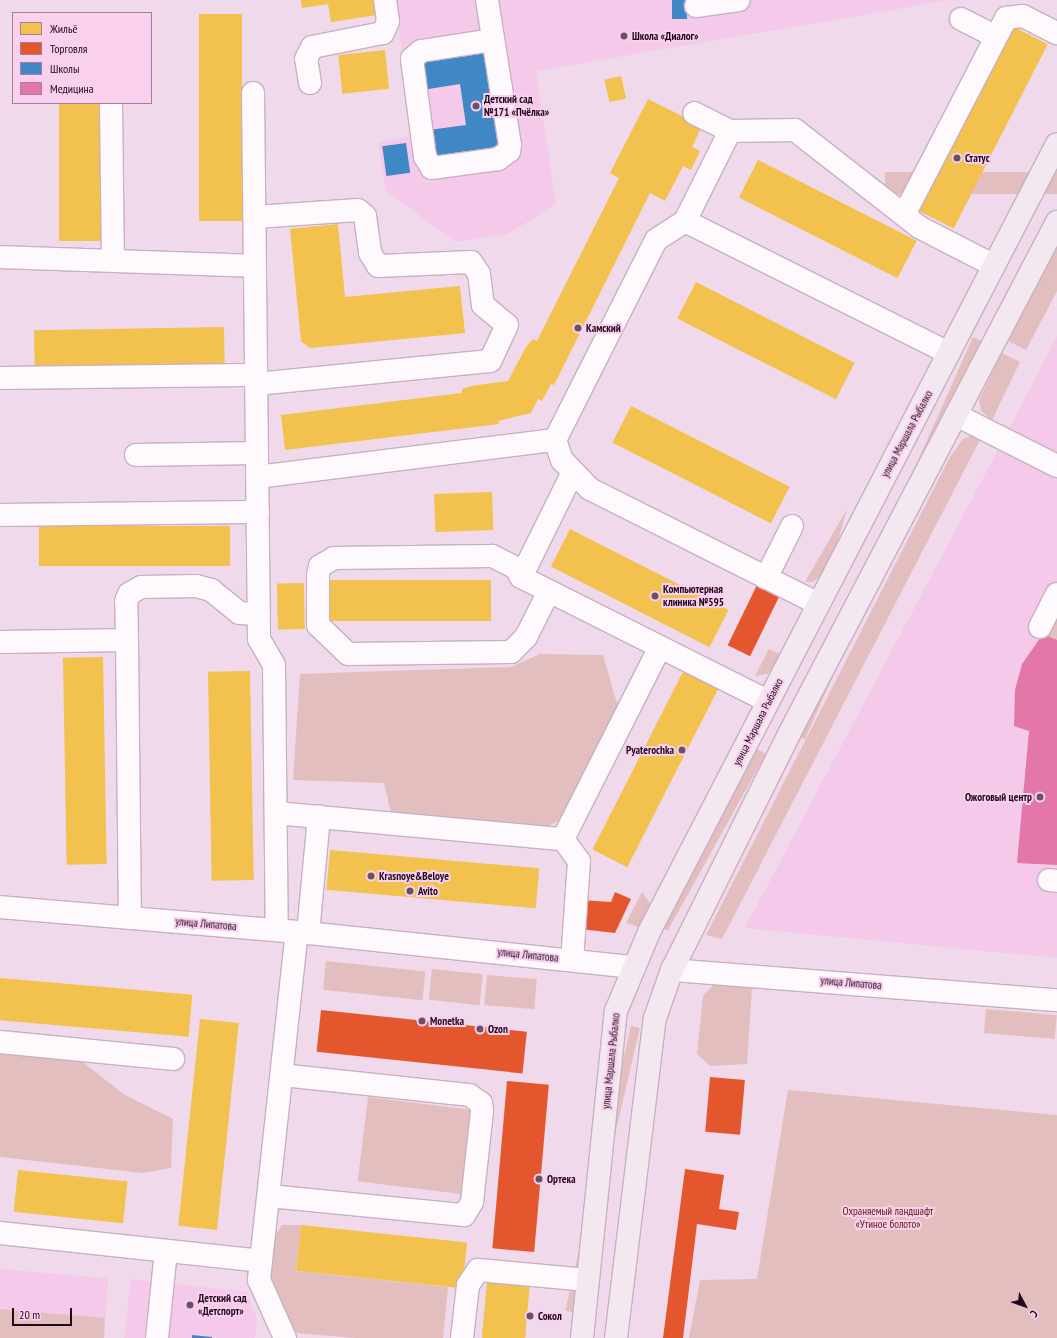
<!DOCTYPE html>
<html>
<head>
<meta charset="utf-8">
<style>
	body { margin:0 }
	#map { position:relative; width:1057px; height:1338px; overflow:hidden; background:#f0d9ea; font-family:"PT Sans Narrow",sans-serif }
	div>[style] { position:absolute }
	.built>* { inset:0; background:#f4c9e9; transform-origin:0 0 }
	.green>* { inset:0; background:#e3bebe; transform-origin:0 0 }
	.homes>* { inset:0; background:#f2c14e; transform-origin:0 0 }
	.shops>* { inset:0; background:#e4572e; transform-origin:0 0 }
	.schools>* { inset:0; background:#3f88c5; transform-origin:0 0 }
	.health>* { inset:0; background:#e377a8 }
	.roads { filter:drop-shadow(1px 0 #c7b0c2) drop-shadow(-1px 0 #c7b0c2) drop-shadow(0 1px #c7b0c2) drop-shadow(0 -1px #c7b0c2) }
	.minor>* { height:22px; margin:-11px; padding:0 11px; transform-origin:11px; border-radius:11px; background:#fdf9fc }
	.major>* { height:22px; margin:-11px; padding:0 11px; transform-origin:11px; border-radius:11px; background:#f3e8f0 }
	.dots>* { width:11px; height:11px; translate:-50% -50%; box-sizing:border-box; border:2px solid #f9d0ee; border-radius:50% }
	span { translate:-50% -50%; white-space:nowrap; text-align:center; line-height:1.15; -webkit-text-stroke:4px #f9d0ee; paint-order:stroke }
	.poi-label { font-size:11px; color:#20091c; font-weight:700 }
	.left { translate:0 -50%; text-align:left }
	.right { translate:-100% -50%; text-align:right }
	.street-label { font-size:11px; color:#20091c }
	.park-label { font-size:11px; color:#5d1705 }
	.legend { position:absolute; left:12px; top:12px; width:140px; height:92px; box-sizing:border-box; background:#f9d0ee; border:1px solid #a2809a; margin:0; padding:5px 7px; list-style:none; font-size:12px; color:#20091c }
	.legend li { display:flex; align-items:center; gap:8px; height:20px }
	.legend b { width:20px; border:1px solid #a2809a }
	.north { position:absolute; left:1005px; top:1286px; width:40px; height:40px; -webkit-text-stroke:3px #f9d0ee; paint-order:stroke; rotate:131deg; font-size:11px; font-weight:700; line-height:16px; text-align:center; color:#20091c }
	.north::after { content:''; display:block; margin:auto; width:14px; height:18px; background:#20091c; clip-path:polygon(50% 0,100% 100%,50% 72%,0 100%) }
	.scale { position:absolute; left:12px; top:1308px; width:60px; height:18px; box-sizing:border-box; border:2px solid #20091c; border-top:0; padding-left:5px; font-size:12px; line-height:14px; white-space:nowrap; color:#20091c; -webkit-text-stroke:3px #f9d0ee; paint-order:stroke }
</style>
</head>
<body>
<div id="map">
	<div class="built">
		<i style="clip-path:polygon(394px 0,950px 0,536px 71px,556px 204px,508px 234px,456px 242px,386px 191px,378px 142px,415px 136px)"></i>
		<i style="clip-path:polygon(1057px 336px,1057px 958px,745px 928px,999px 448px)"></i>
		<i style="left:0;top:1269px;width:109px;height:40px;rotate:5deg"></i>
		<i style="clip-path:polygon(131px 1279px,246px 1292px,257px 1319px,255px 1338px,124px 1338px)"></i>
	</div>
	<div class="green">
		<i style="left:1057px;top:172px;width:22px;height:172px;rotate:90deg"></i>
		<i style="clip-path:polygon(1057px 248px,1057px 291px,1026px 350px,1008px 341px)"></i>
		<i style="left:973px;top:337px;width:10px;height:436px;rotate:24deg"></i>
		<i style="clip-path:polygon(1002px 353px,1020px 362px,992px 420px,981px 411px,979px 400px)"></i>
		<i style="clip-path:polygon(974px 434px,982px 436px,722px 939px,706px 935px,950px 457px,963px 439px)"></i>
		<i style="clip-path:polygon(847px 509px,838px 541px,820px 577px,813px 582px,805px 582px)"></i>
		<i style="clip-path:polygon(1057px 609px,1057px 640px,1043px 634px)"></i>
		<i style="clip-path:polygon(769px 649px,780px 654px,773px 668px,767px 674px,755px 676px)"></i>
		<i style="clip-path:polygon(540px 654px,603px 655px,616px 700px,630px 719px,572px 813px,529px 837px,393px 821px,384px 783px,293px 780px,300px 674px,511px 667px)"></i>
		<i style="left:757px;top:749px;width:10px;height:202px;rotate:29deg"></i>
		<i style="clip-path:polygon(642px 892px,650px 903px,639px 927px,626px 923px)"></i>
		<i style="left:326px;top:961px;width:100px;height:29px;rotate:6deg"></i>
		<i style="left:432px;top:969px;width:51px;height:31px;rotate:6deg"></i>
		<i style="left:487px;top:975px;width:50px;height:30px;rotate:5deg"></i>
		<i style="clip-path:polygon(713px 985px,752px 988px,747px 1064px,710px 1066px,697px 1054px,703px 996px)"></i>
		<i style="left:986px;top:1009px;width:71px;height:24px;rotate:5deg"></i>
		<i style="left:631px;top:1026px;width:9px;height:292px;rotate:13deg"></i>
		<i style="clip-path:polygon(0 1053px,78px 1058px,123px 1094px,173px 1119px,171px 1168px,143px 1173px,0 1157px)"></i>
		<i style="clip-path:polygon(788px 1090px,1057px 1115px,1057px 1338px,689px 1338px,700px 1280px,757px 1279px)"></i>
		<i style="left:368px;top:1097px;width:106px;height:85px;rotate:7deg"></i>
		<i style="clip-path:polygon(282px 1225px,301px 1225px,296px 1271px,448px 1287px,443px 1338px,355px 1338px,297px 1333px,281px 1309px,272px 1278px,270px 1254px,275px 1236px)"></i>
		<i style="clip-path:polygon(0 1309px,105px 1318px,104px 1338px,0 1338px)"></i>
	</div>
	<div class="homes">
		<i style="clip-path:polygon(301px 0,381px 0,383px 14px,331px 22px,328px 4px,302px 8px)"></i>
		<i style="left:199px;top:14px;width:43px;height:207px"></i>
		<i style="left:1012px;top:26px;width:40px;height:207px;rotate:27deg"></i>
		<i style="left:385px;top:50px;width:39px;height:47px;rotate:84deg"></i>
		<i style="left:621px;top:76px;width:23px;height:17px;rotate:77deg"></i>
		<i style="clip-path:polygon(648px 99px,702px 126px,692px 147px,700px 151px,691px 170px,683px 166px,665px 201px,650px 193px,554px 385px,551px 384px,542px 401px,538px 399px,531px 413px,498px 421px,499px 424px,285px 450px,281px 415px,462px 393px,462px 389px,471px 386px,508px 381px,526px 347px,533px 339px,537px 341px,619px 178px,610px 173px)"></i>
		<i style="left:59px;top:103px;width:43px;height:138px"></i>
		<i style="left:758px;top:160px;width:178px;height:42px;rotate:27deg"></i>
		<i style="clip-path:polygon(338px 224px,345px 297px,460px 286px,465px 333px,310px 348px,301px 341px,290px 229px)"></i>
		<i style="left:696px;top:282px;width:178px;height:41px;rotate:27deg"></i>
		<i style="left:224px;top:327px;width:40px;height:190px;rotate:89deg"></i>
		<i style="left:631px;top:406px;width:178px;height:41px;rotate:27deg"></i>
		<i style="left:492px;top:492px;width:38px;height:58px;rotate:88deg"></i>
		<i style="left:230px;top:526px;width:40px;height:191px;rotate:90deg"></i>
		<i style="left:570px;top:529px;width:178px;height:42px;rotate:27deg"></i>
		<i style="left:491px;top:580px;width:41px;height:166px;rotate:90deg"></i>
		<i style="left:304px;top:583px;width:46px;height:27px;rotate:89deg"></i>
		<i style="left:103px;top:657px;width:207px;height:40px;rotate:89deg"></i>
		<i style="left:686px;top:666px;width:39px;height:206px;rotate:27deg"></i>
		<i style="left:250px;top:671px;width:209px;height:42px;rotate:89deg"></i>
		<i style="left:330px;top:850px;width:210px;height:40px;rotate:5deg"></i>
		<i style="left:0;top:978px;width:193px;height:42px;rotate:5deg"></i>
		<i style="left:200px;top:1019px;width:39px;height:208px;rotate:6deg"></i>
		<i style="left:18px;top:1170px;width:110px;height:42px;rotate:6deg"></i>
		<i style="left:301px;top:1225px;width:167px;height:46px;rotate:6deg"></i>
		<i style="left:487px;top:1280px;width:43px;height:58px;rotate:5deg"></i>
	</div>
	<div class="shops">
		<i style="left:757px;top:585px;width:25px;height:67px;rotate:26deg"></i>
		<i style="clip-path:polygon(615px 892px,631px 899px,615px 933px,580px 929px,581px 900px,611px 902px)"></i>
		<i style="left:321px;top:1010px;width:207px;height:42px;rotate:6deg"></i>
		<i style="left:710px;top:1077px;width:35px;height:55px;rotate:5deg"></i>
		<i style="left:507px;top:1081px;width:42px;height:168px;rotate:5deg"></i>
		<i style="clip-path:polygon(685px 1169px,724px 1175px,719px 1209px,739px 1212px,736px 1230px,697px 1224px,683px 1338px,663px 1338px)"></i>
	</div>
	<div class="schools">
		<i style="left:672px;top:0;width:15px;height:19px"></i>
		<i style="clip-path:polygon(484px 49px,500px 149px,433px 160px,429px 130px,466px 125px,460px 84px,422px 90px,418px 59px)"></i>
		<i style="left:406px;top:143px;width:30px;height:24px;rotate:82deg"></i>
		<i style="clip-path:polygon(192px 1335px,212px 1337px,212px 1338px,192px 1338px)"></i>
	</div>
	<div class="health">
		<i style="clip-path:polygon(1043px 634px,1057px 640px,1057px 865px,1017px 863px,1029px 731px,1014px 726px,1015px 690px,1022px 664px)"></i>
	</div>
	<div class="roads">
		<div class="minor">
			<i style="left:487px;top:0;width:147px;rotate:81deg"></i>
			<i style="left:510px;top:145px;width:6px;rotate:99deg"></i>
			<i style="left:509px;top:151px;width:14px;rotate:144deg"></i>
			<i style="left:498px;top:159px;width:67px;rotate:172.2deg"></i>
			<i style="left:432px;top:168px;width:13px;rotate:-122deg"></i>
			<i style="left:425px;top:157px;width:99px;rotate:-97.6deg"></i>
			<i style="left:412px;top:59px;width:12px;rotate:-42deg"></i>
			<i style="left:421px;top:51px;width:73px;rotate:-8.7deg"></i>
			<i style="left:696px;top:6px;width:43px;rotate:-7.9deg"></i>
			<i style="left:961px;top:19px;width:37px;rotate:27deg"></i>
			<i style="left:310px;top:83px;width:24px;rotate:-99deg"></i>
			<i style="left:306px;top:59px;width:13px;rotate:-63deg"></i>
			<i style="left:312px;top:47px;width:72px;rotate:-11.2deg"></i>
			<i style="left:383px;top:33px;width:13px;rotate:-67deg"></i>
			<i style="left:388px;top:21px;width:21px;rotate:-98deg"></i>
			<i style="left:253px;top:93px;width:546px;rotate:89.37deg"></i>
			<i style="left:259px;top:639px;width:30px;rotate:60deg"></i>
			<i style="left:274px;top:665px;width:265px;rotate:89.4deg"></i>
			<i style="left:111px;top:103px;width:155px;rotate:89.3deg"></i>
			<i style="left:730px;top:131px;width:65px;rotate:-0.9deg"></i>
			<i style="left:795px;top:130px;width:157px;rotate:38deg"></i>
			<i style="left:919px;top:227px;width:83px;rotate:27.2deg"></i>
			<i style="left:904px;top:215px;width:222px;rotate:-62.6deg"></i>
			<i style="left:1006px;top:18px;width:17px;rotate:-7deg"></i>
			<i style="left:1023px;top:16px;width:38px;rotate:27deg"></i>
			<i style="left:255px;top:217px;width:103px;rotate:-3.9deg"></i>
			<i style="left:358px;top:210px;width:9px;rotate:41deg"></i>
			<i style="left:365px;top:216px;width:37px;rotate:82deg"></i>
			<i style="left:370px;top:253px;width:15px;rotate:58deg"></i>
			<i style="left:378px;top:266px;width:93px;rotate:-2.5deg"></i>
			<i style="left:471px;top:262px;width:14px;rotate:56deg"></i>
			<i style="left:479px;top:274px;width:31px;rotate:83deg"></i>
			<i style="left:483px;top:305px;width:31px;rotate:40deg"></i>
			<i style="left:507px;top:325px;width:40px;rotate:115deg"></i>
			<i style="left:490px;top:361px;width:235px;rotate:174.4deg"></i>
			<i style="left:685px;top:221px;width:295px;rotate:26.6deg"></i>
			<i style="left:0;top:257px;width:255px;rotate:2deg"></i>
			<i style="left:0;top:378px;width:256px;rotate:-0.7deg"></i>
			<i style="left:956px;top:415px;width:113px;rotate:26.8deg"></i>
			<i style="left:555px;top:440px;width:21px;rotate:71deg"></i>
			<i style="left:562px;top:460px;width:40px;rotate:46deg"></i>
			<i style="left:590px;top:489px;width:256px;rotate:26.7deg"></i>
			<i style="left:136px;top:455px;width:121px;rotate:-0.9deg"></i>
			<i style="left:573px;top:472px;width:117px;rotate:116.3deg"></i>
			<i style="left:521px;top:577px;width:276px;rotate:26.7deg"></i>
			<i style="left:257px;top:477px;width:300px;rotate:-7.1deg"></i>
			<i style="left:555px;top:440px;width:224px;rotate:-63.2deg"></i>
			<i style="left:656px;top:240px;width:35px;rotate:-33deg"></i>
			<i style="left:685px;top:221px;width:101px;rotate:-63.4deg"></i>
			<i style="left:730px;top:131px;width:40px;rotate:-153.4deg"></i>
			<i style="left:0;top:515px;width:258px;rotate:-0.7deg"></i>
			<i style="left:521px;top:577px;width:10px;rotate:-119deg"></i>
			<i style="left:516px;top:568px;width:27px;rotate:-153deg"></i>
			<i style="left:492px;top:556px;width:158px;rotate:179.3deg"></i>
			<i style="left:334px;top:558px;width:16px;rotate:150deg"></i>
			<i style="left:320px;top:566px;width:9px;rotate:103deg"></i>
			<i style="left:318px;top:575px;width:50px;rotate:90deg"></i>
			<i style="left:318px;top:625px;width:42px;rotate:44deg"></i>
			<i style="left:348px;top:654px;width:163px;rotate:-0.7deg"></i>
			<i style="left:511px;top:652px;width:21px;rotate:-45deg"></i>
			<i style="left:526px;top:637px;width:51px;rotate:-63.4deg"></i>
			<i style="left:766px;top:578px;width:58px;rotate:-63.4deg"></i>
			<i style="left:1040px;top:627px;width:37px;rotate:-63deg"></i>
			<i style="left:127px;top:640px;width:39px;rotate:-91deg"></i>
			<i style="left:126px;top:601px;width:8px;rotate:-67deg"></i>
			<i style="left:129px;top:594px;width:14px;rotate:-30deg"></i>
			<i style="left:141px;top:587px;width:55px;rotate:-1deg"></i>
			<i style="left:196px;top:586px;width:16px;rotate:15deg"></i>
			<i style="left:211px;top:590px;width:36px;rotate:39deg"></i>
			<i style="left:239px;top:613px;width:20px;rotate:3deg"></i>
			<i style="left:0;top:642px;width:127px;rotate:-0.9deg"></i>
			<i style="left:127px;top:640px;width:278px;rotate:89.4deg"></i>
			<i style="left:276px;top:813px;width:43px;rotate:5.3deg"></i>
			<i style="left:563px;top:839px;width:27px;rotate:54deg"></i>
			<i style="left:579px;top:861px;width:99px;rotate:94deg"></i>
			<i style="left:1049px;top:880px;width:8px;rotate:7deg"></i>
			<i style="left:0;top:907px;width:309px;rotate:4.8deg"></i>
			<i style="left:308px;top:933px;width:328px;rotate:6deg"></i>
			<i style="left:308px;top:933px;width:117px;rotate:-84.6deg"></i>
			<i style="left:319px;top:817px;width:245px;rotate:5.2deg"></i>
			<i style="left:563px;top:839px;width:215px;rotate:-63.2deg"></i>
			<i style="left:672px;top:970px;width:386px;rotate:4.5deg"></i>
			<i style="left:0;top:1042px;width:174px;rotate:5.6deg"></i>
			<i style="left:269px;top:1196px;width:196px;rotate:5.6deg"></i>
			<i style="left:464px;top:1215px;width:15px;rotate:-58deg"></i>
			<i style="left:472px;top:1202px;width:92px;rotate:-83.7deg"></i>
			<i style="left:482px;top:1111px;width:8px;rotate:-97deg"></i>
			<i style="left:481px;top:1103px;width:14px;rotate:-146deg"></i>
			<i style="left:469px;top:1095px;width:188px;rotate:-173.9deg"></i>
			<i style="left:0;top:1233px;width:262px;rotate:6.1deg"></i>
			<i style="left:157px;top:1338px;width:87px;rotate:-84.1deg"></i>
			<i style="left:285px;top:1338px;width:64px;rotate:-114.1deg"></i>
			<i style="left:259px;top:1280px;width:350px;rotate:-83.8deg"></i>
			<i style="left:462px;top:1338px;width:53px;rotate:-83.5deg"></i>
			<i style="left:468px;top:1285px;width:18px;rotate:-56deg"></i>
			<i style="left:478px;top:1270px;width:110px;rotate:5.2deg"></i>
		</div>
		<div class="major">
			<i style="left:582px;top:1338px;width:329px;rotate:-84.1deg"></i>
			<i style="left:616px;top:1011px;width:86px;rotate:-67.3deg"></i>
			<i style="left:649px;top:932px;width:887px;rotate:-62.63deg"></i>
			<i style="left:616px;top:1338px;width:322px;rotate:-83.1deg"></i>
			<i style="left:655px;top:1018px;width:51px;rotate:-70.5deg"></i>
			<i style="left:672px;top:970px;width:266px;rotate:-63.6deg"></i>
			<i style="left:790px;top:732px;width:576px;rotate:-62.37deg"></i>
		</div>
	</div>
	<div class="dots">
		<i style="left:624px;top:36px;background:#695264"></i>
		<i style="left:476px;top:106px;background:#695264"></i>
		<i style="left:957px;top:158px;background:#695264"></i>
		<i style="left:578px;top:328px;background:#695264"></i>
		<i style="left:655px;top:596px;background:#695264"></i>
		<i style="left:682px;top:750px;background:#695264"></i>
		<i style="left:1040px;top:797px;background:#695264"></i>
		<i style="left:371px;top:876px;background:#695264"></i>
		<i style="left:410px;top:891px;background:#695264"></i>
		<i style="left:422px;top:1021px;background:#695264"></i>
		<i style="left:480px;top:1029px;background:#695264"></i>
		<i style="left:539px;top:1179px;background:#695264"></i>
		<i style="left:190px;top:1305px;background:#695264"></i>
		<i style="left:530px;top:1316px;background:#695264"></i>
	</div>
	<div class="poi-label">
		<span class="left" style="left:632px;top:36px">Школа «Диалог»</span>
		<span class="left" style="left:484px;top:106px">Детский сад<br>№171 «Пчёлка»</span>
		<span class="left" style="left:965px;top:158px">Статус</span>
		<span class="left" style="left:586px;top:328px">Камский</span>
		<span class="left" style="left:663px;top:596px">Компьютерная<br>клиника №595</span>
		<span class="right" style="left:674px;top:750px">Pyaterochka</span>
		<span class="right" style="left:1032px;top:797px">Ожоговый центр</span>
		<span class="left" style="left:379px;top:876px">Krasnoye&amp;Beloye</span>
		<span class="left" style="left:418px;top:891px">Avito</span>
		<span class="left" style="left:430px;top:1021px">Monetka</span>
		<span class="left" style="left:488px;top:1029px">Ozon</span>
		<span class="left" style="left:547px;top:1179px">Ортека</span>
		<span class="left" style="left:198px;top:1305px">Детский сад<br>«Детспорт»</span>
		<span class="left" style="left:538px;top:1316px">Сокол</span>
	</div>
	<div class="street-label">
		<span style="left:907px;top:434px;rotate:-62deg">улица Маршала Рыбалко</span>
		<span style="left:758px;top:722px;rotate:-63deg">улица Маршала Рыбалко</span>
		<span style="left:206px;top:924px;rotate:5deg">улица Липатова</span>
		<span style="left:528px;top:955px;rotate:6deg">улица Липатова</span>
		<span style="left:851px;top:983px;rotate:5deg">улица Липатова</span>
		<span style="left:611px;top:1061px;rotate:-84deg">улица Маршала Рыбалко</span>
	</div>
	<div class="park-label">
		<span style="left:888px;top:1218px">Охраняемый ландшафт<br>«Утиное болото»</span>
	</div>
	<ul class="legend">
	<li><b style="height:11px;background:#f2c14e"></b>Жильё</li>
	<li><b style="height:11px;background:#e4572e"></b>Торговля</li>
	<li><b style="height:11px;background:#3f88c5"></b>Школы</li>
	<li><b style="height:11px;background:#e377a8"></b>Медицина</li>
	</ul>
	<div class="north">С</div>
	<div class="scale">20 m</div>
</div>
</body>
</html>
